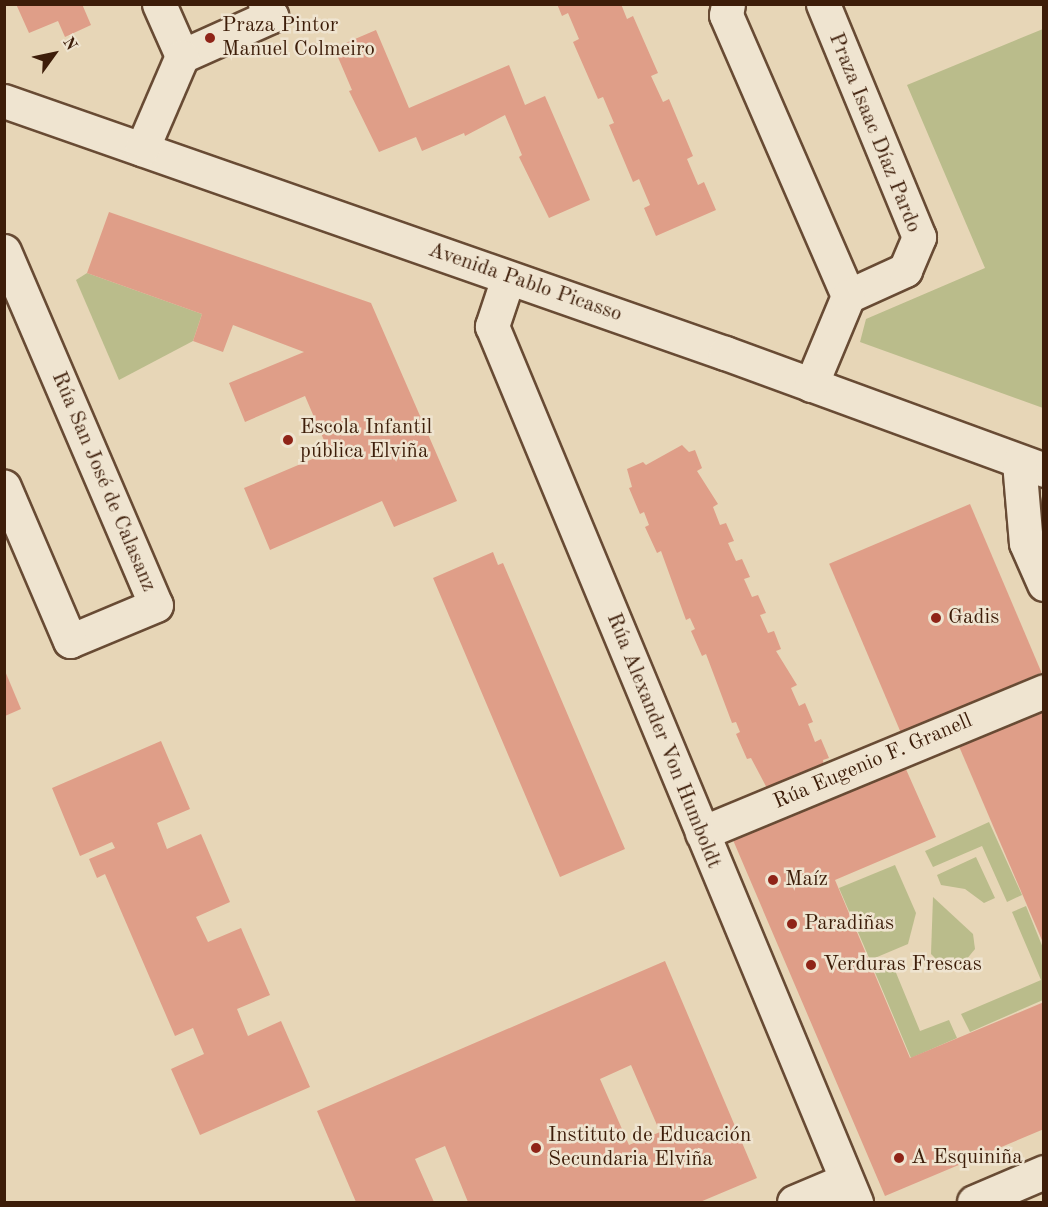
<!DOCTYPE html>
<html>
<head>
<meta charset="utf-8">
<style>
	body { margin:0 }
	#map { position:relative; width:1048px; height:1207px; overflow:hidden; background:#e7d6b7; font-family:"Old Standard TT",serif }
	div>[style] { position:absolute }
	.green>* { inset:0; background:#babc8b }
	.building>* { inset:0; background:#df9e88; transform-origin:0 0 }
	.roads { filter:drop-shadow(2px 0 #684b34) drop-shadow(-2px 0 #684b34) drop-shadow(0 2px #684b34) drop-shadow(0 -2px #684b34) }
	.minor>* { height:33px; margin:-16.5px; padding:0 16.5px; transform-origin:16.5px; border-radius:16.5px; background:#efe4d0 }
	.dots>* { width:16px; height:16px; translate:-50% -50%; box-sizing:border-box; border:3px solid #efe4d0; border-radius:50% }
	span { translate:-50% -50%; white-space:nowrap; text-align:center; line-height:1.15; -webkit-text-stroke:5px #efe4d0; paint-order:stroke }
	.poi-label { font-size:21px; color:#3d1d09 }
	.left { translate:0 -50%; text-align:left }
	.street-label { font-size:21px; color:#3d1d09 }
	.frame { position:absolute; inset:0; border:6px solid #3d1d09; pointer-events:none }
	.north { position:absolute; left:24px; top:24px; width:60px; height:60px; -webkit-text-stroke:4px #efe4d0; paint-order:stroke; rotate:57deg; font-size:16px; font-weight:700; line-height:24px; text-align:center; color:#3d1d09 }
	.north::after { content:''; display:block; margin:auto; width:21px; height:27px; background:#3d1d09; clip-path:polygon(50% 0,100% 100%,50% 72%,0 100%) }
</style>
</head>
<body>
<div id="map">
	<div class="green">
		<i style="clip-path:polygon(1043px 29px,1043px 408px,860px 342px,866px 319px,985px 268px,907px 85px)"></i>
		<i style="clip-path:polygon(87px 273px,202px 314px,193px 341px,119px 380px,76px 280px)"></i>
		<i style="clip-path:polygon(989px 822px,1022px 895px,1007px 902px,982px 846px,933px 867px,925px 851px)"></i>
		<i style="clip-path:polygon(976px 857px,995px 898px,984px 903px,965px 889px,941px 885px,937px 875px)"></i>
		<i style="clip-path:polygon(895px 865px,916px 913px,908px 944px,870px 960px,839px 888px)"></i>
		<i style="clip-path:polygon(933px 897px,973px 934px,975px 949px,961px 966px,943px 966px,931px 954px)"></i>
		<i style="clip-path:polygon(1026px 906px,1043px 948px,1043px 1000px,970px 1032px,961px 1014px,1041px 980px,1012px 912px)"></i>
		<i style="clip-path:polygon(892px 963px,920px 1031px,949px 1020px,957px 1038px,911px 1058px,874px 970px)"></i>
	</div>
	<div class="building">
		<i style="clip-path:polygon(16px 4px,82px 4px,91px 25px,65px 37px,58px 21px,29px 33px)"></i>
		<i style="clip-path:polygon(557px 4px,621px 4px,627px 19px,633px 16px,658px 73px,651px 76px,663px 102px,669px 99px,693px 156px,687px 159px,698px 185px,704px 182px,716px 210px,656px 236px,644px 208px,650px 205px,639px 179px,633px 182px,609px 125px,614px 123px,603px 97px,598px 99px,573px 42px,579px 39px,568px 13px,562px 16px)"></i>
		<i style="clip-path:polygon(376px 30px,409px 108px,509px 65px,525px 105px,545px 96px,590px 200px,549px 218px,519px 157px,522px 155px,505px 115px,465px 136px,464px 133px,422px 151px,416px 137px,379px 152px,349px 91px,352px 90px,334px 48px)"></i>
		<i style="clip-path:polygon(109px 212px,371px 303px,457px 501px,394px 527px,382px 501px,270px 550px,244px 488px,329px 452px,305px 396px,245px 422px,229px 383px,304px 352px,233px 325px,223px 352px,193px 341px,202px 314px,87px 273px)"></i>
		<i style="clip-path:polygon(682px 445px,689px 452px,695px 450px,702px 468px,697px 471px,718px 504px,713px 507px,720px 525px,726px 523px,734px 541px,728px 543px,736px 561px,742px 559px,750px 577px,744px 579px,752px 597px,758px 595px,766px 613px,760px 615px,768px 633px,774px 631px,781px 649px,776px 651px,797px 685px,791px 688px,799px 706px,805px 703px,813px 722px,808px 724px,815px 742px,821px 739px,829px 758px,823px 760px,824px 768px,808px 775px,805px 771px,769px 792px,751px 758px,747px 759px,736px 734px,740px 732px,736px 722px,732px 723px,706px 654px,702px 656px,691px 631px,695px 629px,690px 618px,686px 620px,661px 551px,657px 553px,645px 527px,649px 525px,644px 512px,640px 514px,629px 488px,632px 487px,627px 469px,643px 462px,646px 465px)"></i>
		<i style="left:970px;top:504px;width:183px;height:153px;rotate:67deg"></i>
		<i style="clip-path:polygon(493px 552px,498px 565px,503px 563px,625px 849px,560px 877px,433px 578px)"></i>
		<i style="clip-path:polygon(5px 671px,21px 709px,5px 716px)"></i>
		<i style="clip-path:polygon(1044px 708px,1044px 945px,958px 744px)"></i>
		<i style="clip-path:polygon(161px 741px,190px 809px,157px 823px,167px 849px,201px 834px,230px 902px,196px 917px,208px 942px,241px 928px,270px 995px,237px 1009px,248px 1036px,281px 1021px,310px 1087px,200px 1135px,171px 1069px,204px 1054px,193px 1028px,175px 1036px,105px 874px,97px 878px,89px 859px,115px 848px,112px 842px,80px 856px,52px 788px)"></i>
		<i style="clip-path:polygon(905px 767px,936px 837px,835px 880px,910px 1058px,1044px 1002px,1044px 1129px,885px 1196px,733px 840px)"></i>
		<i style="clip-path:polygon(evenodd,665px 961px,757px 1178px,700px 1202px,468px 1202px,445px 1146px,415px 1159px,434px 1202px,356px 1202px,317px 1111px,665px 961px,631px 1065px,660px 1132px,629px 1145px,600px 1079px,631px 1065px)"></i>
	</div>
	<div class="roads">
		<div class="minor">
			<i style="left:159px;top:4px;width:57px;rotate:66.1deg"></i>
			<i style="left:182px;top:56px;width:98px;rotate:-24.2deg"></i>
			<i style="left:271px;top:16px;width:13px;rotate:-117deg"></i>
			<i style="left:728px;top:4px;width:11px;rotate:100deg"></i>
			<i style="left:726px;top:15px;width:306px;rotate:66.5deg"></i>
			<i style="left:848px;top:296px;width:63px;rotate:-24.5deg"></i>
			<i style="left:905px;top:270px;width:36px;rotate:-67deg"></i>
			<i style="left:919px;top:237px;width:252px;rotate:-112.4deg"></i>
			<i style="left:4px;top:101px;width:764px;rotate:19.27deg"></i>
			<i style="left:725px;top:353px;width:340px;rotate:20.1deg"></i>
			<i style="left:142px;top:149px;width:101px;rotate:-66.7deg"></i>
			<i style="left:4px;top:251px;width:385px;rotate:66.8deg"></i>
			<i style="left:156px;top:605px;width:93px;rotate:157.3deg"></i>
			<i style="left:70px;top:641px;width:168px;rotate:-113.2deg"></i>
			<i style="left:508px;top:278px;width:51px;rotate:108.4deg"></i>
			<i style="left:492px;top:326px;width:949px;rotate:67.44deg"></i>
			<i style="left:811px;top:385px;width:96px;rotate:-67.4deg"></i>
			<i style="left:1019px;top:462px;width:81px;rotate:85.1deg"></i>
			<i style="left:1026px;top:543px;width:45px;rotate:66.3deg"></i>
			<i style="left:702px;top:833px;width:370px;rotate:-22.5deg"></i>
			<i style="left:794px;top:1202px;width:56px;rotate:-22.9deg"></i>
			<i style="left:974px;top:1202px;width:76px;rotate:-23.2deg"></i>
		</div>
	</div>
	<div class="dots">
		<i style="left:210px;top:38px;background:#8f2418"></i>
		<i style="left:288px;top:440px;background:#8f2418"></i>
		<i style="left:936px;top:618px;background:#8f2418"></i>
		<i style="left:773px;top:880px;background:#8f2418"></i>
		<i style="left:792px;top:924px;background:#8f2418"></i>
		<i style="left:811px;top:965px;background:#8f2418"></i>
		<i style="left:536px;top:1148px;background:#8f2418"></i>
		<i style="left:899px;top:1158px;background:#8f2418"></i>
	</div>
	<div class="poi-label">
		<span class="left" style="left:222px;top:38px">Praza Pintor<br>Manuel Colmeiro</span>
		<span class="left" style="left:300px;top:440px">Escola Infantil<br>pública Elviña</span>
		<span class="left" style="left:948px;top:618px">Gadis</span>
		<span class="left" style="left:785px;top:880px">Maíz</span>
		<span class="left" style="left:804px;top:924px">Paradiñas</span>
		<span class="left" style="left:823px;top:965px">Verduras Frescas</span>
		<span class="left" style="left:548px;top:1148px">Instituto de Educación<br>Secundaria Elviña</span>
		<span class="left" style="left:911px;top:1158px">A Esquiniña</span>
	</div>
	<div class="street-label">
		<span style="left:874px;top:133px;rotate:68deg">Praza Isaac Díaz Pardo</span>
		<span style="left:525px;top:283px;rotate:19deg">Avenida Pablo Picasso</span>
		<span style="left:103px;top:482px;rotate:67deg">Rúa San José de Calasanz</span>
		<span style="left:663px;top:741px;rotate:68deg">Rúa Alexander Von Humboldt</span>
		<span style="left:873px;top:762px;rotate:-23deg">Rúa Eugenio F. Granell</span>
	</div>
	<div class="frame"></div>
	<div class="north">N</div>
</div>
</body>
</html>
